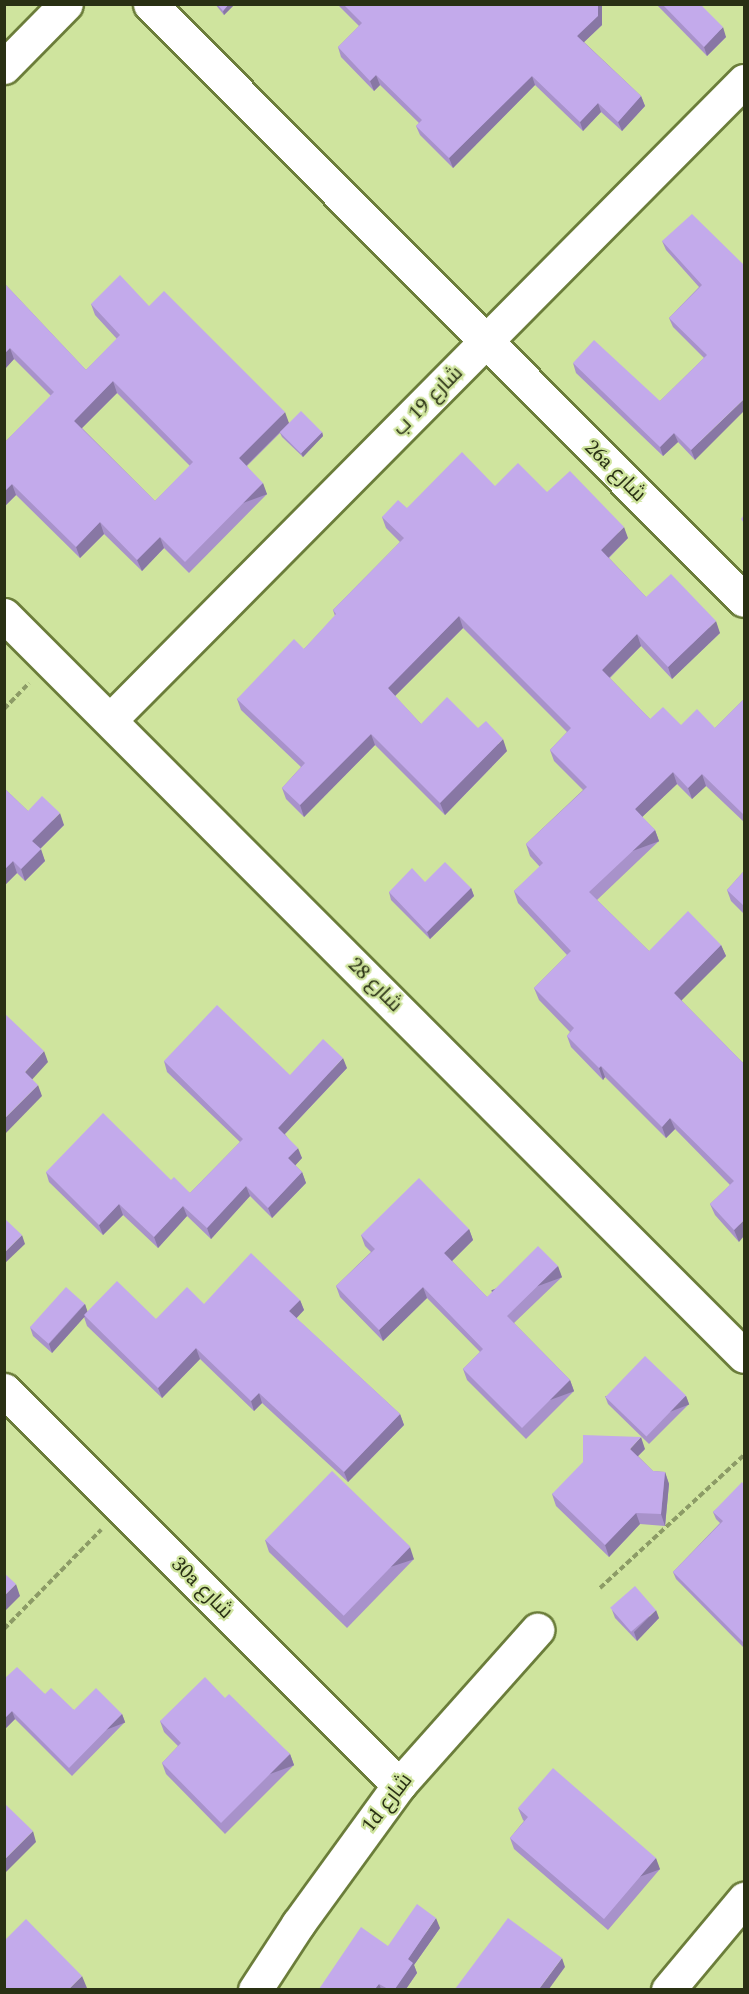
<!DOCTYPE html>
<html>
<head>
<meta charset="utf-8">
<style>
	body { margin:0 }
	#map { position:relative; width:749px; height:1994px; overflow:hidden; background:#cfe49e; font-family:Spectral,Cairo,serif }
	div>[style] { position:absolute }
	.path>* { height:4px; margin-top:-2px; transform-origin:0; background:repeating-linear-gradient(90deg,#8c9b66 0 6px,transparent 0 9px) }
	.roads { filter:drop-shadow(2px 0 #6b7d3a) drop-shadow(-2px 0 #6b7d3a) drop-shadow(0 2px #6b7d3a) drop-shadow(0 -2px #6b7d3a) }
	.minor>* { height:33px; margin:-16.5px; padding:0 16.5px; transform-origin:16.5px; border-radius:16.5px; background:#fff }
	.wall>* { inset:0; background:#a892ca }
	.shaded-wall>* { inset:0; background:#8877a4; transform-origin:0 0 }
	.building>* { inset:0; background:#c3aaeb; transform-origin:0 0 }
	span { translate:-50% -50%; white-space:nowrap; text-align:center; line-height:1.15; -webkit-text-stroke:4.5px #cfe49e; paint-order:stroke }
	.street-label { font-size:21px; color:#293014 }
	.frame { position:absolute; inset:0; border:6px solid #293014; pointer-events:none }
</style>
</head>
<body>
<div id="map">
	<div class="path">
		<i style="left:4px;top:709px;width:36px;rotate:-46deg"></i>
		<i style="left:600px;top:1588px;width:196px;rotate:-42.7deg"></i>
		<i style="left:4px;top:1629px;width:139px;rotate:-45.6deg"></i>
	</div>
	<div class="roads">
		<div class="minor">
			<i style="left:150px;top:4px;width:841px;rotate:45.1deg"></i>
			<i style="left:4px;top:67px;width:88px;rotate:-45.5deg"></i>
			<i style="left:4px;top:615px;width:1047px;rotate:45.04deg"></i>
			<i style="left:110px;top:720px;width:900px;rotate:-45.23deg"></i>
			<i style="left:4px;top:1390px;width:559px;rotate:45deg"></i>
			<i style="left:255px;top:1990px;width:79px;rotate:-56.9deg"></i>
			<i style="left:298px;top:1924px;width:172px;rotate:-54deg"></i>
			<i style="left:399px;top:1785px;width:208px;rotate:-48.3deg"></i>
			<i style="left:668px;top:1990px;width:119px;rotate:-50.1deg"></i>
		</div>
	</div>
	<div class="wall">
		<i style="clip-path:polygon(215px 4px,235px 4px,224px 15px)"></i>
		<i style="clip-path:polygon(337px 4px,602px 4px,602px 25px,584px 42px,641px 96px,645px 106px,622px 131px,601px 112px,583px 131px,535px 85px,453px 168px,420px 135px,416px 126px,419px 123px,380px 85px,374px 91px,341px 57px,338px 47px,359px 26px)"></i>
		<i style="clip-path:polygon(656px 4px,700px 4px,726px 37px,707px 56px)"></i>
		<i style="clip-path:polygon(662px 241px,744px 265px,695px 460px,678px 442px,663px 456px,576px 373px,573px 363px,660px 401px,704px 358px,673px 327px,669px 318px,699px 287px,666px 250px)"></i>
		<i style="clip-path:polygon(evenodd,4px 283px,86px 370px,117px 339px,95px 315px,91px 304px,149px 306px,289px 423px,322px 432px,323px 436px,303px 457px,282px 437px,280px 433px,247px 466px,267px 494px,189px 573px,164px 548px,142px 571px,104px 534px,80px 558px,16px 495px,4px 507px,4px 443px,51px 396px,14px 359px,4px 370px,4px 283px,117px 393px,190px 466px,155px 501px,82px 428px,117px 393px)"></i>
		<i style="clip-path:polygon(495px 486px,547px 492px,628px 538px,609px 558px,646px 597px,720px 633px,672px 679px,641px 646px,610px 678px,650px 719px,681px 725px,715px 728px,744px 699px,744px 822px,706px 786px,692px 799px,677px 784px,642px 817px,655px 830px,659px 841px,597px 900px,649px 951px,721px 945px,726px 956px,681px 1000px,744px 1064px,739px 1242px,715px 1215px,710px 1204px,730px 1185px,675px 1129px,666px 1138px,605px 1077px,603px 1080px,571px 1047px,567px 1036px,570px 1032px,539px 1000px,534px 988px,567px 955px,518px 903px,514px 891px,540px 867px,530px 856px,526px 844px,583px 790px,554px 761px,550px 750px,567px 732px,463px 628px,395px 696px,421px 724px,478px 728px,507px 751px,445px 815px,375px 745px,304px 817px,286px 799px,282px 788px,301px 767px,241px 710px,237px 699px,304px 649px,335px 616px,333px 610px,400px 542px,386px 528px,382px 517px,407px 508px)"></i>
		<i style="clip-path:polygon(4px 788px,28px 811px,64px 825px,40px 849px,45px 861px,25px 881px,17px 873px,4px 886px)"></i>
		<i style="clip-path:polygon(744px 871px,744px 914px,731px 901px,727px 890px)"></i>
		<i style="clip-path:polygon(425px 882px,471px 888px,474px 896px,430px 939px,391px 900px,389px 892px)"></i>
		<i style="clip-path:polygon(164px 1061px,290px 1075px,347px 1068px,285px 1134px,302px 1158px,295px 1165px,302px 1172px,306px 1183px,272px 1218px,250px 1196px,211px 1239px,187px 1216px,158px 1248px,123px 1215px,103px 1235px,49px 1182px,46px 1172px,171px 1180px,190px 1193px,240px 1142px,167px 1072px)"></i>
		<i style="clip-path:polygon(469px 1229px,473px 1240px,452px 1261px,487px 1297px,562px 1277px,514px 1323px,570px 1380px,574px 1391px,526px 1439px,467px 1380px,463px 1369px,480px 1352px,427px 1298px,383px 1341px,340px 1297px,336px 1286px,371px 1252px,365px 1246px,361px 1235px)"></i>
		<i style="clip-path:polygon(300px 1300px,304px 1310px,296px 1318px,400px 1414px,404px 1425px,348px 1482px,262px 1403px,254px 1411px,200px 1359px,162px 1398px,87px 1326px,84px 1317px,52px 1353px,33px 1336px,30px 1327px,85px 1304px,87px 1312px,156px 1319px,204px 1304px)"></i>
		<i style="clip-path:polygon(605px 1396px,686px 1396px,689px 1404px,649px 1444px,608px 1404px)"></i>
		<i style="clip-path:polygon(645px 1449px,638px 1456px,653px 1471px,665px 1472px,669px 1484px,665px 1526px,640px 1524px,609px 1557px,556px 1506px,552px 1494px)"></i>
		<i style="clip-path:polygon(744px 1485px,744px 1648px,676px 1579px,673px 1572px,720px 1523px,716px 1519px,713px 1512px)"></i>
		<i style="clip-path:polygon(265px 1540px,414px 1559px,347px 1628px,269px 1552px)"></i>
		<i style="clip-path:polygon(612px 1610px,659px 1618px,637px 1641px,615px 1618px)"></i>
		<i style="clip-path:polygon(4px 1679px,45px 1694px,74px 1710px,122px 1714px,125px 1722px,72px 1776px,15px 1719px,4px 1730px)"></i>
		<i style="clip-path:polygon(225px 1698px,290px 1754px,294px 1765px,225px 1834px,166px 1774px,162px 1763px,178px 1746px,164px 1732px,160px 1721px)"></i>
		<i style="clip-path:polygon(518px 1808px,660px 1869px,608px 1930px,514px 1849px,510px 1838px,524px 1821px,523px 1820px)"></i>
		<i style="clip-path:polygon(440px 1928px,414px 1965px,417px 1973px,406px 1989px,319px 1989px,388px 1946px)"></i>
	</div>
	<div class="shaded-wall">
		<i style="clip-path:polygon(229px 4px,235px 4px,224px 15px,223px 11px)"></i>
		<i style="clip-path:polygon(598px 4px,602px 4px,602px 25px,581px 45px,577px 36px)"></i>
		<i style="clip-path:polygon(723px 27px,726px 37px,707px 56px,704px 47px)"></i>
		<i style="clip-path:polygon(376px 75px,380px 85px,374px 91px,370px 81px)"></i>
		<i style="clip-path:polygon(532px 76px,535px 85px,453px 168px,449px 158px)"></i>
		<i style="clip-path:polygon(641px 96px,645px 106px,622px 131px,618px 122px)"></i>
		<i style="clip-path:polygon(598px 103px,601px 112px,583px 131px,580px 122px)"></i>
		<i style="clip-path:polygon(10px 348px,14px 359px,4px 370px,4px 354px)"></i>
		<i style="clip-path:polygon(113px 381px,117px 393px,78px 432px,74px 421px)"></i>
		<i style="clip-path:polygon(744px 399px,744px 411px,695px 460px,691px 450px)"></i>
		<i style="clip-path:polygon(285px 412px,289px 423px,243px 469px,239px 458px)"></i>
		<i style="clip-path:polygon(322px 432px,323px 436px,303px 457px,301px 453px)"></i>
		<i style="clip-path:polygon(674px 433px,678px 442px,663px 456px,660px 447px)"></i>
		<i style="left:263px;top:483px;width:12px;height:111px;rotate:70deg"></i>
		<i style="clip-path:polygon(12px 484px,16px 495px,4px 507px,4px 492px)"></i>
		<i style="clip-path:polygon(100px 522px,104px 534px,80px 558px,76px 547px)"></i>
		<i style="clip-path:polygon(624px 527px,628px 538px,605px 561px,601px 550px)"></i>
		<i style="clip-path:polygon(160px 537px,164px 548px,142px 571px,137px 560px)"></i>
		<i style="clip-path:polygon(459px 616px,463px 628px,392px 699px,388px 688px)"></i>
		<i style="clip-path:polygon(716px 621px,720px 633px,672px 679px,668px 667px)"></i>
		<i style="clip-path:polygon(637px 634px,641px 646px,606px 681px,602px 670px)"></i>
		<i style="clip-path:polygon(371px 734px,375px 745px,304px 817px,300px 805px)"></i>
		<i style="clip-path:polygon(503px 739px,507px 751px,445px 815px,440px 803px)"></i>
		<i style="clip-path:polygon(673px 772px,677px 784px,639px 820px,635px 809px)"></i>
		<i style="clip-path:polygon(702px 774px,706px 786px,692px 799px,688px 788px)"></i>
		<i style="clip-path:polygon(60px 813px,64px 825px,37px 852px,32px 841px)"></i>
		<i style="left:655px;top:830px;width:12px;height:91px;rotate:70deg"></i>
		<i style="clip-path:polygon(41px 849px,45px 861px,25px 881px,21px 869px)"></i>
		<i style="clip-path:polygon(13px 861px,17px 873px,4px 886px,4px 870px)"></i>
		<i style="clip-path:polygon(471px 888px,474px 896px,430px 939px,427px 932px)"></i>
		<i style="clip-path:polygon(721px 945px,726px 956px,678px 1004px,674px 993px)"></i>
		<i style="clip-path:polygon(44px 1051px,48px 1062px,29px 1083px,25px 1072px)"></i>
		<i style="clip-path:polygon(343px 1058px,347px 1068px,281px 1138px,278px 1128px)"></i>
		<i style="clip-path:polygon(601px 1066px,605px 1077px,603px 1080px,599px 1068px)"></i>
		<i style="clip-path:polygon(38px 1085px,42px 1096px,4px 1135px,4px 1119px)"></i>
		<i style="clip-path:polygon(670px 1118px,675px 1129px,666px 1138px,662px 1127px)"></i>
		<i style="clip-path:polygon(298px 1148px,302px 1158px,292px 1169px,288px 1158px)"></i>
		<i style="clip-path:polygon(302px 1172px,306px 1183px,272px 1218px,268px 1208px)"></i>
		<i style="clip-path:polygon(246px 1186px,250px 1196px,211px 1239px,207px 1228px)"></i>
		<i style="clip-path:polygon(119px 1204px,123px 1215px,103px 1235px,99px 1225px)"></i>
		<i style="clip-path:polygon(183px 1206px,187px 1216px,158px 1248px,154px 1237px)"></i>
		<i style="clip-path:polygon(744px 1220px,744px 1236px,739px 1242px,734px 1230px)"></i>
		<i style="clip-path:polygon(469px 1229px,473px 1240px,448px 1265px,444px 1253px)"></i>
		<i style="clip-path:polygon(22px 1235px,25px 1244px,4px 1264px,4px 1253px)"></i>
		<i style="left:558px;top:1266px;width:12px;height:71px;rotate:70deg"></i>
		<i style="clip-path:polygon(423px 1287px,427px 1298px,383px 1341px,379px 1330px)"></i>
		<i style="clip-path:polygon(300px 1300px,304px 1310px,293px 1322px,289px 1311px)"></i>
		<i style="clip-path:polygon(85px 1304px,88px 1313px,52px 1353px,49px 1344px)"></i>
		<i style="clip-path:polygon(196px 1348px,200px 1359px,162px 1398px,158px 1388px)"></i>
		<i style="left:570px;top:1380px;width:12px;height:68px;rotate:70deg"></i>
		<i style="clip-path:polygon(259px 1393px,262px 1403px,254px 1411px,251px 1401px)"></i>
		<i style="left:686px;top:1396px;width:9px;height:57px;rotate:69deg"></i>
		<i style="clip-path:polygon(400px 1414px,404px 1425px,348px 1482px,344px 1472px)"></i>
		<i style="clip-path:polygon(641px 1437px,645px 1449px,634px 1460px,630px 1449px)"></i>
		<i style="clip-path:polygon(665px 1472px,669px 1484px,665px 1526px,661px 1514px)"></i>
		<i style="clip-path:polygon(636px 1513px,640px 1524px,609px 1557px,605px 1545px)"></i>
		<i style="left:410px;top:1547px;width:13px;height:98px;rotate:72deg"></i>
		<i style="clip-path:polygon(16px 1584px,20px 1596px,4px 1612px,4px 1596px)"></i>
		<i style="clip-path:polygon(656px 1610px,659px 1618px,637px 1641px,634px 1632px)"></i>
		<i style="clip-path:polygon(12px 1711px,15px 1719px,4px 1730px,4px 1719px)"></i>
		<i style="left:122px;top:1714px;width:9px;height:76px;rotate:69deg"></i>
		<i style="left:290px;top:1754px;width:12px;height:98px;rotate:70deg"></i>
		<i style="clip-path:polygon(33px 1831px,36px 1842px,4px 1874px,4px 1860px)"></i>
		<i style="left:656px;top:1858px;width:12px;height:80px;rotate:70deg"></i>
		<i style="clip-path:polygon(436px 1918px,440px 1928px,414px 1965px,417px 1973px,406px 1989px,395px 1989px,408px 1959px)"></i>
		<i style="clip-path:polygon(562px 1958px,565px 1967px,549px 1989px,539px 1989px)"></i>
		<i style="clip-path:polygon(82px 1976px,87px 1988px,85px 1989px,69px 1989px)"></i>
		<i style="clip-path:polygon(379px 1984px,381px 1989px,375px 1989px)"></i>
	</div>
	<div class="building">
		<i style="clip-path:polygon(217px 4px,229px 4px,223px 11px)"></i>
		<i style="clip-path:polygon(343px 4px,598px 4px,598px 16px,577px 36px,641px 96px,618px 122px,598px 103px,580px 122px,532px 76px,449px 158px,416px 126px,422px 120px,376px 75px,370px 81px,338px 47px,362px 23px)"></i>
		<i style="clip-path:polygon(662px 4px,700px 4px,723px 27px,704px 47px)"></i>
		<i style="clip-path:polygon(692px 214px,744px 265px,744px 399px,691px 450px,674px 433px,660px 447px,573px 363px,594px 340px,660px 401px,707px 355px,669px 318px,702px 285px,662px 241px)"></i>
		<i style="clip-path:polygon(evenodd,120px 275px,149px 306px,164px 291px,285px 412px,239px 458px,263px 483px,185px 562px,160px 537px,137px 560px,100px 522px,76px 547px,12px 484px,4px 492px,4px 443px,54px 392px,10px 348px,4px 354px,4px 283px,86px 370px,120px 335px,91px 304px,120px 275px,113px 381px,193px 462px,155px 501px,74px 421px,113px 381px)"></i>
		<i style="left:301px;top:411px;width:30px;height:30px;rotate:45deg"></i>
		<i style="clip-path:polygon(462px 452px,495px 486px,518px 463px,547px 492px,570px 471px,624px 527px,601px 550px,646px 597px,671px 574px,716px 621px,668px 667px,637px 634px,602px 670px,650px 719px,663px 707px,681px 725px,697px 709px,715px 728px,744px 699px,744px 815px,702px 774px,688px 788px,673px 772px,635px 809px,655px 830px,589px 892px,649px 951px,688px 911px,721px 945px,674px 993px,744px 1064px,744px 1220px,734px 1230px,710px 1204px,734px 1181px,670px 1118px,662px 1127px,601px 1066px,599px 1068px,567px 1036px,574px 1028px,534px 988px,571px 951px,514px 891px,543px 863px,526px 844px,587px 787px,550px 750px,571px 728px,459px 616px,388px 688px,421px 724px,447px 697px,478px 728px,486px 721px,503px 739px,440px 803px,371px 734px,300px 805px,282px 788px,305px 763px,237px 699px,294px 639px,304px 649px,336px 614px,333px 610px,404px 538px,382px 517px,398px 500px,407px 508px)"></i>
		<i style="clip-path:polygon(744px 515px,744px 523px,741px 519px)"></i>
		<i style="clip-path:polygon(4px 788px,28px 811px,42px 796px,60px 813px,32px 841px,41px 849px,21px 869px,13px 861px,4px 870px)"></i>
		<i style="clip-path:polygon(445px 862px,471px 888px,427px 932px,389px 892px,412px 868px,425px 882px)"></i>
		<i style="clip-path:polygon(744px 871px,744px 906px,727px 890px)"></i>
		<i style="clip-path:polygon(217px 1005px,290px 1075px,323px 1039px,343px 1058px,278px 1128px,298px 1148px,288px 1158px,302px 1172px,268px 1208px,246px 1186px,207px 1228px,183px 1206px,154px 1237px,119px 1204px,99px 1225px,46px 1172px,103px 1113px,171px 1180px,174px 1177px,190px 1193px,243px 1139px,164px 1061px)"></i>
		<i style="clip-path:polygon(4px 1013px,44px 1051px,25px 1072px,38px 1085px,4px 1119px)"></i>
		<i style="clip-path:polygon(419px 1178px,469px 1229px,444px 1253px,487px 1297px,538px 1246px,558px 1266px,507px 1316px,570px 1380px,522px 1428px,463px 1369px,483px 1349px,423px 1287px,379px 1330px,336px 1286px,375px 1249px,361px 1235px)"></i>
		<i style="clip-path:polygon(4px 1218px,22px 1235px,4px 1253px)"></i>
		<i style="clip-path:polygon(251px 1253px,300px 1300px,289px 1311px,400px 1414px,344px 1472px,259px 1393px,251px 1401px,196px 1348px,158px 1388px,84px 1315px,117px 1281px,156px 1319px,187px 1287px,204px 1304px)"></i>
		<i style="left:66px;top:1287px;width:25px;height:54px;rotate:42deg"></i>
		<i style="left:645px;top:1356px;width:57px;height:57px;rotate:44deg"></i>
		<i style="clip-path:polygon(583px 1435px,641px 1437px,630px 1449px,653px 1471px,665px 1472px,661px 1514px,636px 1513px,605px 1545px,552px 1494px,583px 1462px)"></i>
		<i style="left:332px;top:1471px;width:109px;height:96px;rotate:44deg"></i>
		<i style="clip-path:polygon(742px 1482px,744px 1485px,744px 1643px,673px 1572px,723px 1521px,713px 1512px)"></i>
		<i style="clip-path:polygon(4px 1573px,16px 1584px,4px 1596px)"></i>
		<i style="left:635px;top:1586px;width:32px;height:33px;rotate:49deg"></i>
		<i style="clip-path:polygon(17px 1667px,45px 1694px,51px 1688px,74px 1710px,96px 1688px,122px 1714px,69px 1768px,12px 1711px,4px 1719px,4px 1679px)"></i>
		<i style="clip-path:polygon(205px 1677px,225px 1698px,229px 1694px,290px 1754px,221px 1823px,162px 1763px,181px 1743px,160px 1721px)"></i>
		<i style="clip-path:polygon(553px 1768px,656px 1858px,604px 1919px,510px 1838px,528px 1817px,518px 1808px)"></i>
		<i style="clip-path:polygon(4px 1803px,33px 1831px,4px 1860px)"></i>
		<i style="clip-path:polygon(417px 1904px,436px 1918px,408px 1959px,413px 1963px,395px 1989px,388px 1989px,379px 1984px,375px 1989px,319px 1989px,361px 1927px,388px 1946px)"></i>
		<i style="clip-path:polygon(508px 1918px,562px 1958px,539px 1989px,455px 1989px)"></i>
		<i style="clip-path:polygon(26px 1919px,82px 1976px,69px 1989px,4px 1989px,4px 1941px)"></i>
	</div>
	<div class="street-label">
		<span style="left:428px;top:401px;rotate:-45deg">شارع 19 ب</span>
		<span style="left:615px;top:471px;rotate:45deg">26a شارع</span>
		<span style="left:375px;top:985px;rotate:45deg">شارع 28</span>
		<span style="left:202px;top:1588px;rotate:45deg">30a شارع</span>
		<span style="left:387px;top:1803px;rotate:-52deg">1d شارع</span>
	</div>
	<div class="frame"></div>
</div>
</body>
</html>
